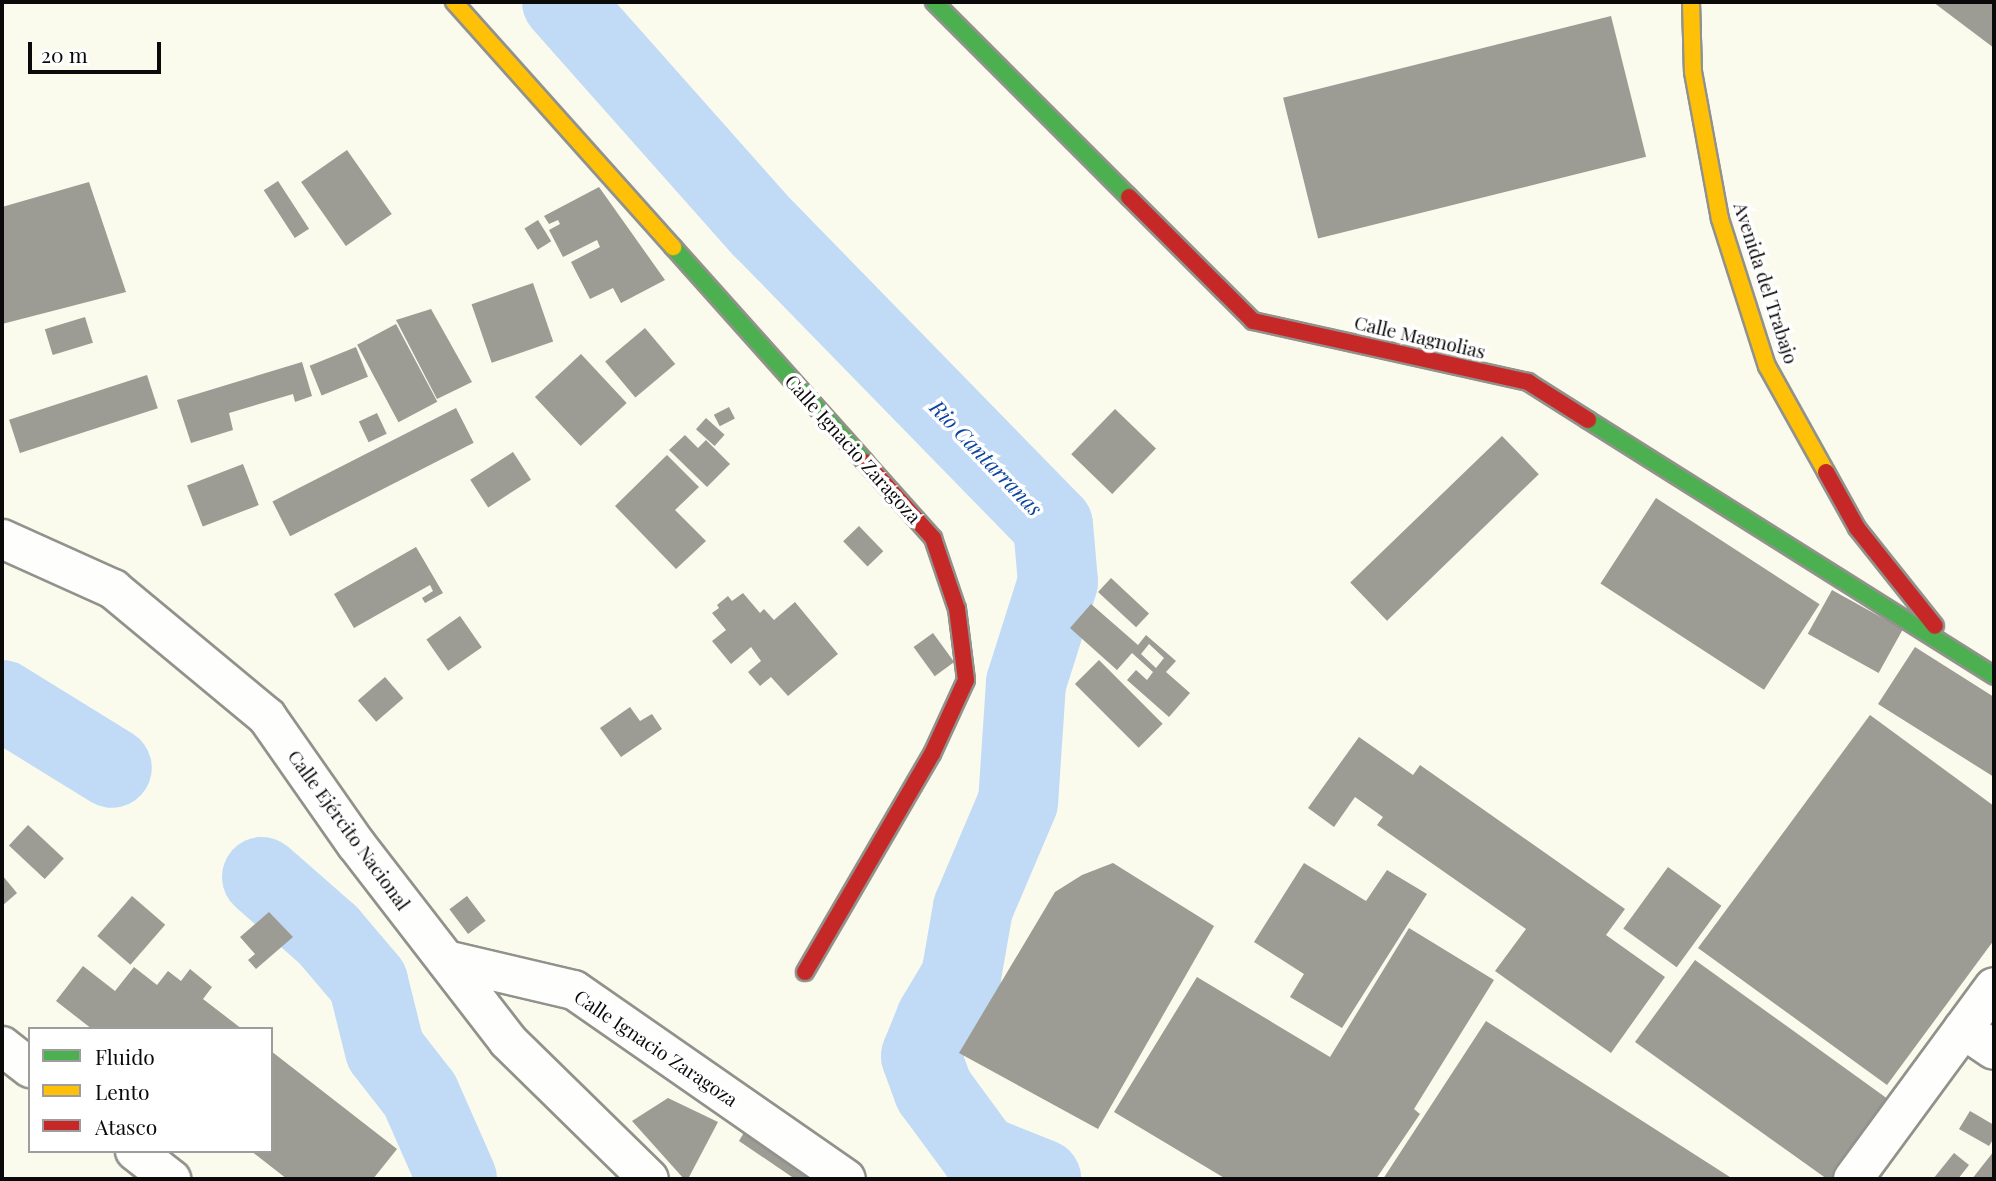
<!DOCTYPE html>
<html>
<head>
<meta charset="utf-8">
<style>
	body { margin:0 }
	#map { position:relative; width:1996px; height:1181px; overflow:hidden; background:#fafaed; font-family:"Playfair Display",serif }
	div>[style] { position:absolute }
	.river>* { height:80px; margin:-40px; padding:0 40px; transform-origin:40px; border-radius:40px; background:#c1daf6 }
	.building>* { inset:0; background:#9c9b94; transform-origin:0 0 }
	.roads { filter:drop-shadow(2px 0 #92928c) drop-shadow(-2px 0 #92928c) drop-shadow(0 2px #92928c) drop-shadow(0 -2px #92928c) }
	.street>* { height:38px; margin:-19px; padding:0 19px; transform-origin:19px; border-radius:19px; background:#fefefc }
	.fast>* { height:16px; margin:-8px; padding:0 8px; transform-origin:8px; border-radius:8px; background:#4caf50 }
	.slow>* { height:16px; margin:-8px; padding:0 8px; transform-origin:8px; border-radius:8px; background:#ffc107 }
	.jam>* { height:16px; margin:-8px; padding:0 8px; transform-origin:8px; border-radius:8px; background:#c62828 }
	span { translate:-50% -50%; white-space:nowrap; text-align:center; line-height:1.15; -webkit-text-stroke:7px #fff; paint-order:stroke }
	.street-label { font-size:19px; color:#0a0a0a }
	.water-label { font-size:21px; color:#0d44a2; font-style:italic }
	.frame { position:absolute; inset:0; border:4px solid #0a0a0a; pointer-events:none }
	.legend { position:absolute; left:28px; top:1027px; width:245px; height:126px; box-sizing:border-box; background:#fff; border:2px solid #9d9d9d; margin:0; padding:9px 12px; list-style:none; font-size:21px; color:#0a0a0a }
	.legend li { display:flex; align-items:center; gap:14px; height:35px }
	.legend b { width:35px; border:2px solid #9d9d9d }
	.scale { position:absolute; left:28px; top:42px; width:133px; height:32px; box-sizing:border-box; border:4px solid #0a0a0a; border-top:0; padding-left:9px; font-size:21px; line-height:24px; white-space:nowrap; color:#0a0a0a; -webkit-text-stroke:5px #fff; paint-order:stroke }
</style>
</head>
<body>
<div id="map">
	<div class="river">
		<i style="left:562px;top:2px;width:302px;rotate:48.4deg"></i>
		<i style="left:763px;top:228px;width:415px;rotate:45.7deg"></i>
		<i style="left:1053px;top:525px;width:57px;rotate:85deg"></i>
		<i style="left:1058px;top:582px;width:106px;rotate:107.6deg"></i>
		<i style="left:1026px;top:683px;width:119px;rotate:93.8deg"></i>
		<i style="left:1018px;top:802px;width:115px;rotate:113deg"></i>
		<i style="left:973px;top:908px;width:70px;rotate:99.9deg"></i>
		<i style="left:961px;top:977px;width:49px;rotate:120.8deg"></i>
		<i style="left:936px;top:1019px;width:40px;rotate:112deg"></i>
		<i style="left:921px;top:1056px;width:37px;rotate:70deg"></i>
		<i style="left:934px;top:1091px;width:79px;rotate:53.7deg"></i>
		<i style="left:981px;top:1155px;width:65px;rotate:21.8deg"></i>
		<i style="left:2px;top:700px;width:129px;rotate:31.7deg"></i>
		<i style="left:262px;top:877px;width:88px;rotate:41.3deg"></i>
		<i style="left:328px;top:935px;width:62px;rotate:49.6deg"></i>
		<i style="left:368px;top:982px;width:70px;rotate:76deg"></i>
		<i style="left:385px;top:1050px;width:57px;rotate:52.1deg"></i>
		<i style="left:420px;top:1095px;width:92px;rotate:66.2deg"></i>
	</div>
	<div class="building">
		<i style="clip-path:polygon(1933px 2px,1994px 2px,1994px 48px)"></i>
		<i style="left:1611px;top:16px;width:145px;height:338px;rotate:76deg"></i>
		<i style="left:347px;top:150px;width:78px;height:56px;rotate:55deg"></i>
		<i style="left:278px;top:181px;width:57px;height:17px;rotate:57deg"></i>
		<i style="clip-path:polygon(89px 182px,126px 292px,2px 324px,2px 207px)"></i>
		<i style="clip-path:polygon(599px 187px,665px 280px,621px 303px,613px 288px,590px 299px,571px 262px,600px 247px,597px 240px,563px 257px,549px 230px,560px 224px,558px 220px,549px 224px,544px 216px)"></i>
		<i style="left:538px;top:220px;width:25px;height:16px;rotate:58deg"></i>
		<i style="left:533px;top:283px;width:62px;height:65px;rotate:71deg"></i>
		<i style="clip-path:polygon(431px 309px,472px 382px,437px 399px,396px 320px)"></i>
		<i style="left:85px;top:317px;width:27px;height:42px;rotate:73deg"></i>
		<i style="left:396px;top:324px;width:88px;height:44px;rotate:62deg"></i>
		<i style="left:645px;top:328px;width:47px;height:52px;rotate:50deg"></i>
		<i style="left:356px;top:347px;width:32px;height:50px;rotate:68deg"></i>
		<i style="left:581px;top:354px;width:67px;height:63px;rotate:47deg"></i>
		<i style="clip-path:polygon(302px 362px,312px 396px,295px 402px,293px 394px,229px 413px,233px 430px,191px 443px,177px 400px)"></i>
		<i style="left:147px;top:375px;width:35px;height:145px;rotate:72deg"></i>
		<i style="left:729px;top:407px;width:13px;height:17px;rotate:63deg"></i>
		<i style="left:456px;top:408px;width:39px;height:206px;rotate:63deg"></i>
		<i style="left:1115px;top:409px;width:57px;height:63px;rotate:44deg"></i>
		<i style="left:377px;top:413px;width:23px;height:20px;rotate:65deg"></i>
		<i style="left:706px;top:418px;width:25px;height:15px;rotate:42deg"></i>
		<i style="clip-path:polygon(685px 435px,698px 448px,706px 440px,730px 464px,707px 487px,669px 450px)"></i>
		<i style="left:1502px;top:436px;width:53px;height:211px;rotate:46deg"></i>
		<i style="left:513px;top:452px;width:33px;height:51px;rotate:57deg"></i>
		<i style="clip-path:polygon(667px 455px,699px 487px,675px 510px,706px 541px,676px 569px,615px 506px)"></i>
		<i style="left:243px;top:464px;width:44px;height:60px;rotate:69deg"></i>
		<i style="left:1656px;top:498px;width:195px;height:102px;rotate:33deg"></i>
		<i style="left:859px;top:526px;width:35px;height:22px;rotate:46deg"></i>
		<i style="clip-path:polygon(416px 547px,443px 593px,425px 603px,422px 598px,433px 591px,430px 585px,354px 628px,334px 594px)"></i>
		<i style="left:1111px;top:578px;width:52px;height:19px;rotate:43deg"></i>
		<i style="left:1832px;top:590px;width:81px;height:50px;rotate:29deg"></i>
		<i style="clip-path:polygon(743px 593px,760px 613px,764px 609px,774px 620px,795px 602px,838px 654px,788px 696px,771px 677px,760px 686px,748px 672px,761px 661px,751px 647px,731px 664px,712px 641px,726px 630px,712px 613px,719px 608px,717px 605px,728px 596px,732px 601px)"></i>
		<i style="clip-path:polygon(evenodd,1091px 604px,1138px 645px,1146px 635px,1176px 661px,1166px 672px,1190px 693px,1169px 717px,1127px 680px,1136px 670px,1147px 680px,1153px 672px,1132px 653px,1117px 670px,1070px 628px,1091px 604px,1149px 644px,1164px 658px,1156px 668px,1141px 654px,1149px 644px)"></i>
		<i style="left:460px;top:616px;width:38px;height:41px;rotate:55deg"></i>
		<i style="left:933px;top:633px;width:36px;height:24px;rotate:54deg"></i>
		<i style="clip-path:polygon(1915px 647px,1994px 697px,1994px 777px,1878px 704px)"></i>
		<i style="left:1099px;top:660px;width:90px;height:34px;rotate:45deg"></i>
		<i style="left:385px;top:677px;width:28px;height:36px;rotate:49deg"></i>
		<i style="clip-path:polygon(630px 707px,640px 721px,652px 714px,662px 729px,621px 757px,600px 728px)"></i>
		<i style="clip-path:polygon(1870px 715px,1994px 806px,1994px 940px,1887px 1085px,1698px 948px)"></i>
		<i style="clip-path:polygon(1359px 737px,1413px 775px,1420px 765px,1625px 909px,1606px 935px,1665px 977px,1611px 1053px,1495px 971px,1526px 929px,1377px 825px,1383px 817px,1355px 797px,1334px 827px,1308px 808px)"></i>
		<i style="left:28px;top:825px;width:49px;height:28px;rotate:43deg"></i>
		<i style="clip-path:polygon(1113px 863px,1214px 926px,1098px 1129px,959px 1053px,1055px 892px,1082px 875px)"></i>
		<i style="clip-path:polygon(1304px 863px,1366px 901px,1387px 870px,1427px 894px,1342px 1028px,1290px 997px,1304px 974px,1254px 942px)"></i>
		<i style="left:1668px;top:867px;width:66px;height:76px;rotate:36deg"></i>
		<i style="clip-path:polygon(2px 875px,17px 893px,2px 906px)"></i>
		<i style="left:132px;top:896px;width:44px;height:53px;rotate:41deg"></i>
		<i style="left:467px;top:896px;width:31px;height:22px;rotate:53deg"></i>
		<i style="clip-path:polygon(269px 912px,293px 937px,256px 969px,248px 960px,255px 954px,240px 937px)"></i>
		<i style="clip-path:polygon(1409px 928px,1494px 980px,1414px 1109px,1420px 1114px,1376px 1179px,1226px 1179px,1114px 1112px,1197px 977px,1330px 1057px)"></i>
		<i style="clip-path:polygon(1695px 960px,1892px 1102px,1837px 1179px,1827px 1179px,1635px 1042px)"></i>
		<i style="clip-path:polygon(83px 966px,115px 991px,134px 967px,157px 985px,168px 971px,181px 981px,190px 969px,212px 987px,203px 999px,242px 1029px,92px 1029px,56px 1001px)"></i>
		<i style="clip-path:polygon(1486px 1021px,1733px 1179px,1383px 1179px)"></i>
		<i style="clip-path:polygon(271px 1051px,397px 1149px,373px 1179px,287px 1179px,251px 1151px,271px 1151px)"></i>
		<i style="clip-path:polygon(668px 1098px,718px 1122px,688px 1179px,684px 1179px,632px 1121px)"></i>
		<i style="clip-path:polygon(1970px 1111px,1994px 1125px,1994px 1138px,1989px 1146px,1959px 1129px)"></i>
		<i style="clip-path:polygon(746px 1129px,821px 1179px,795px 1179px,739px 1141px)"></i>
		<i style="clip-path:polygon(1994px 1151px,1994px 1179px,1972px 1179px)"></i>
		<i style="clip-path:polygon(1954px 1153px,1969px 1165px,1958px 1179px,1933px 1179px)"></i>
	</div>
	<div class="roads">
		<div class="street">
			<i style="left:2px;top:539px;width:122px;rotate:24.2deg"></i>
			<i style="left:113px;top:589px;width:200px;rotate:39.7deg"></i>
			<i style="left:267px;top:717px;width:155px;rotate:55deg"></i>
			<i style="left:356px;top:844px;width:249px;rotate:52.3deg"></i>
			<i style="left:508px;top:1041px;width:197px;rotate:44.4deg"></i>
			<i style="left:446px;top:960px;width:131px;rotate:13.2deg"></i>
			<i style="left:574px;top:990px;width:331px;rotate:34.8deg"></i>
			<i style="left:1963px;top:1029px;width:37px;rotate:34deg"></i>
			<i style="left:2px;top:1046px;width:36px;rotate:38deg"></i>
			<i style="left:135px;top:1151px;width:46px;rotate:37.9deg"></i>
			<i style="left:1853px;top:1179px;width:238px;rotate:-53.7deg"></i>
		</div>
		<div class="fast">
			<i style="left:934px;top:2px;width:276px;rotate:45deg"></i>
			<i style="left:673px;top:247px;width:288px;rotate:48.2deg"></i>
			<i style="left:1588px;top:420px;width:480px;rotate:32.2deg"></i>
		</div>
		<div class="slow">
			<i style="left:454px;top:2px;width:329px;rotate:48.2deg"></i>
			<i style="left:1691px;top:2px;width:70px;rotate:88.4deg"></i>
			<i style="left:1693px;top:72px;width:149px;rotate:79.6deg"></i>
			<i style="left:1720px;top:219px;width:154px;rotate:72.3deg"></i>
			<i style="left:1767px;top:366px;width:121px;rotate:60.9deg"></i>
		</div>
		<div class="jam">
			<i style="left:1129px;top:197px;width:175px;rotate:45deg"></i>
			<i style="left:1253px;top:321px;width:282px;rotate:12.5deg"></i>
			<i style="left:1528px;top:382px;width:71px;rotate:32.3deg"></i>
			<i style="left:1826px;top:472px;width:64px;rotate:61deg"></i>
			<i style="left:1857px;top:528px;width:125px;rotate:51.5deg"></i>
			<i style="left:805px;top:972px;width:252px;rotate:-59.8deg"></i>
			<i style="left:932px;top:754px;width:81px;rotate:-65.3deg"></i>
			<i style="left:966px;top:680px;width:72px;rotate:-97.2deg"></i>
			<i style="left:957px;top:609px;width:75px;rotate:-108.7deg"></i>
			<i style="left:933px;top:538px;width:102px;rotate:-131.8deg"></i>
		</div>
	</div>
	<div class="street-label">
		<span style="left:1766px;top:283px;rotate:72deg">Avenida del Trabajo</span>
		<span style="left:1420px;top:337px;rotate:13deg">Calle Magnolias</span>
		<span style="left:853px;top:449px;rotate:48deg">Calle Ignacio Zaragoza</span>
		<span style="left:349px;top:830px;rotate:54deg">Calle Ejército Nacional</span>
		<span style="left:656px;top:1048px;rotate:34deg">Calle Ignacio Zaragoza</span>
	</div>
	<div class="water-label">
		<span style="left:987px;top:457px;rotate:46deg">Rio Cantarranas</span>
	</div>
	<div class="frame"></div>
	<ul class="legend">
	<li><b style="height:9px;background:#4caf50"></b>Fluido</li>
	<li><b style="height:9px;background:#ffc107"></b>Lento</li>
	<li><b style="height:9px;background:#c62828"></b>Atasco</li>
	</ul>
	<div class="scale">20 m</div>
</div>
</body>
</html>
